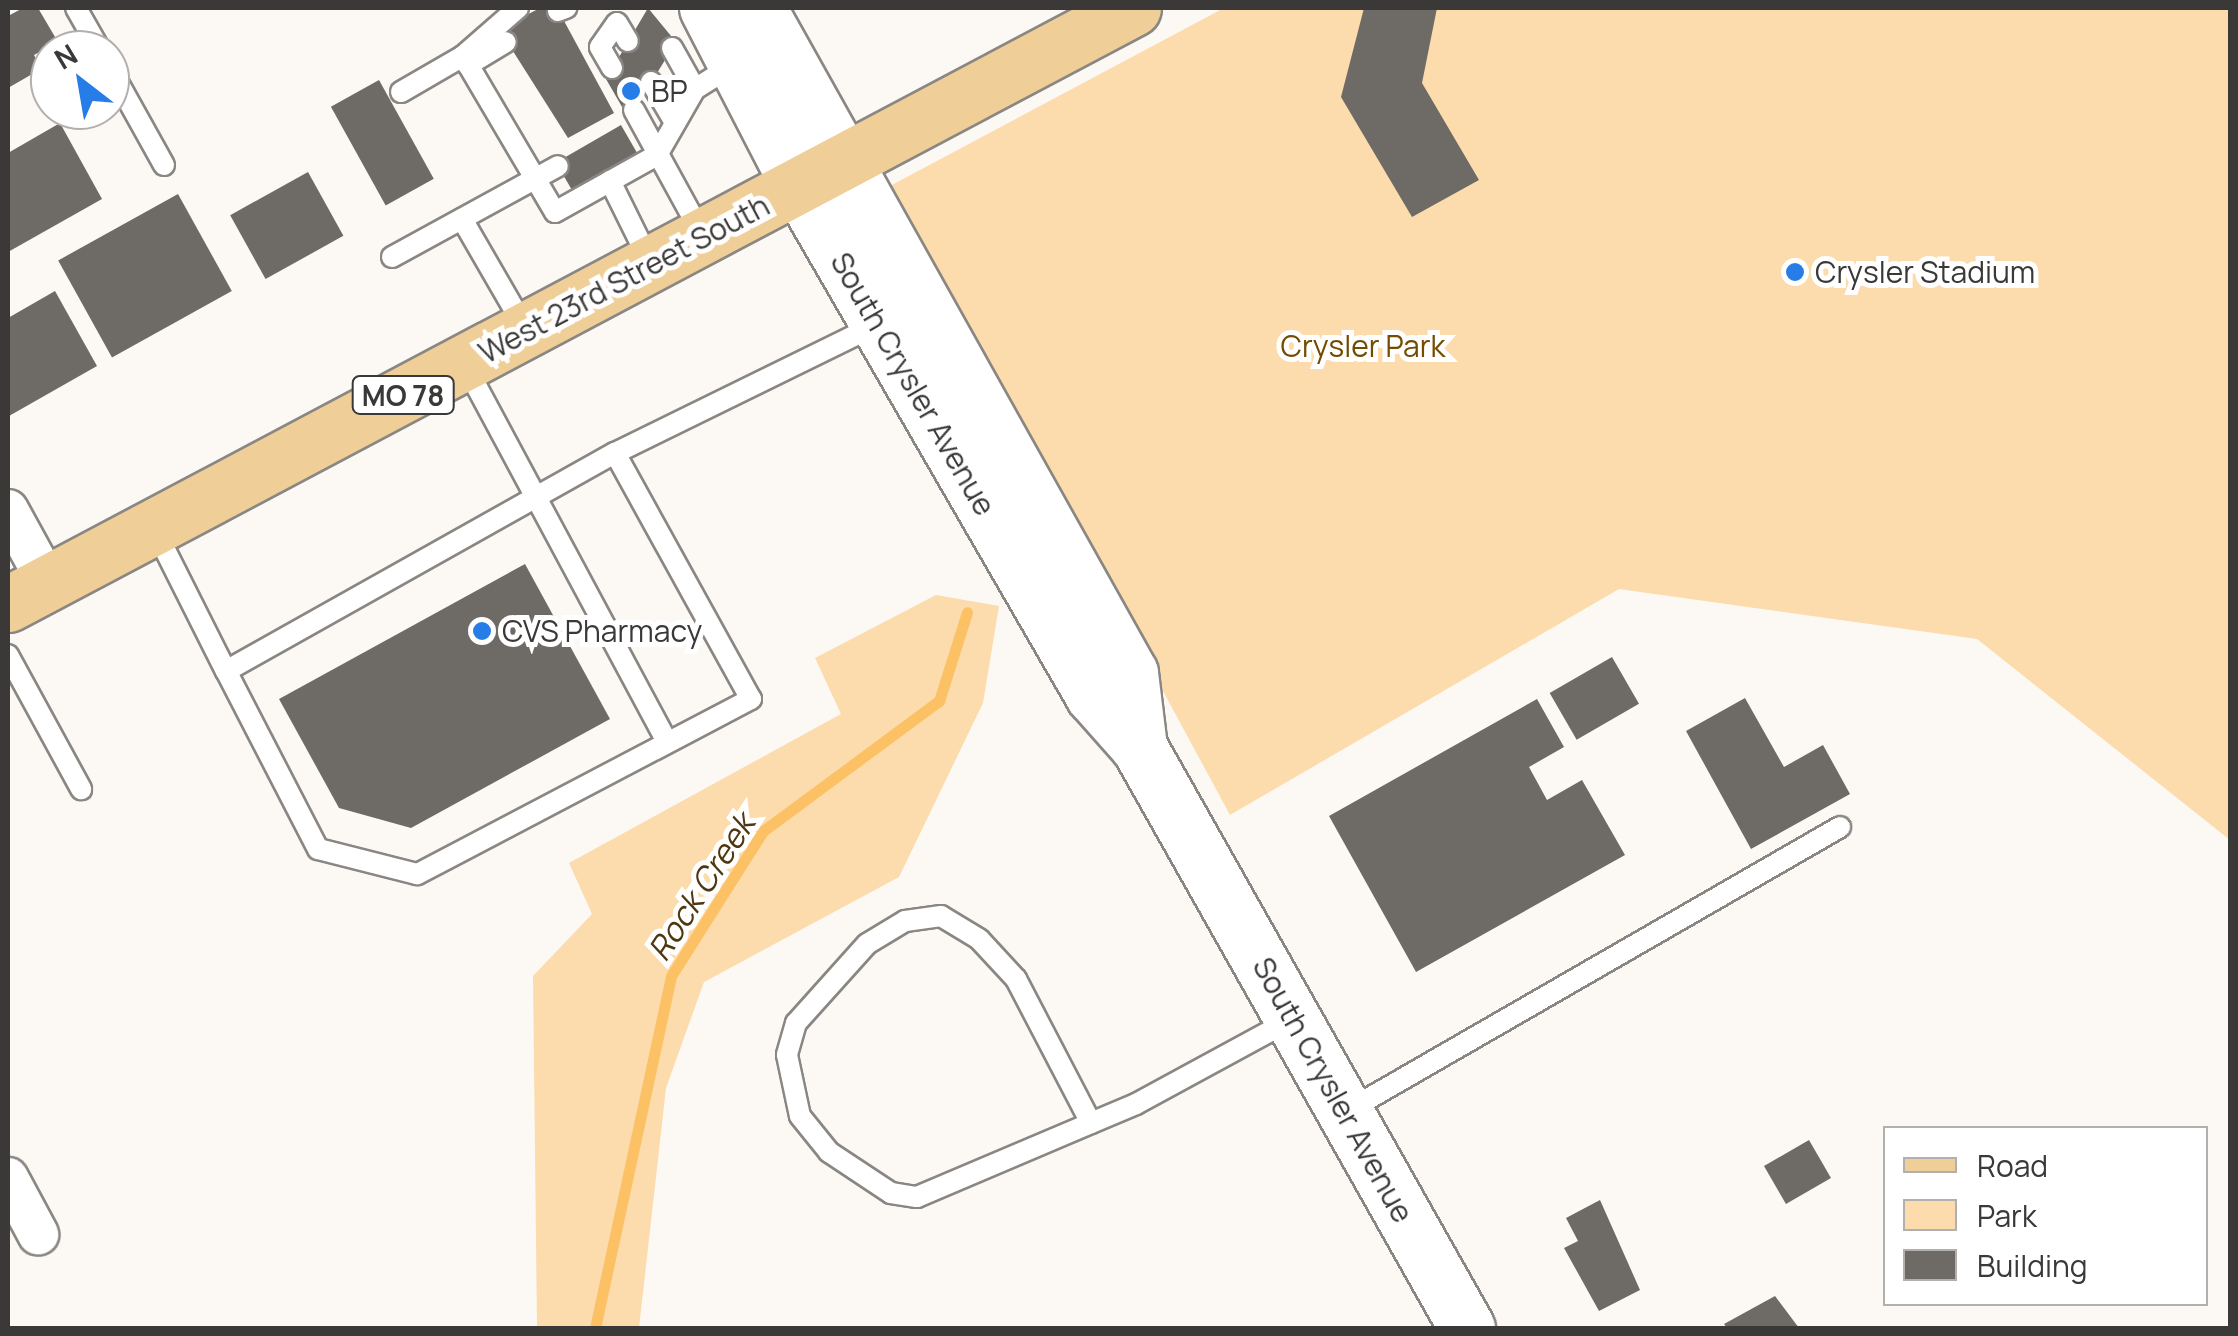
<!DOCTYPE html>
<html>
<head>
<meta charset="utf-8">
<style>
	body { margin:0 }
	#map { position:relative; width:2238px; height:1336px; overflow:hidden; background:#fcf9f4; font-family:Manrope,sans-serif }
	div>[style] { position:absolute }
	.green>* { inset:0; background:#fcdbac }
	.stream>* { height:11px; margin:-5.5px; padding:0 5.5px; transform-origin:5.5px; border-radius:5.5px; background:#fdc165 }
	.building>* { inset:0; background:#6e6b67; transform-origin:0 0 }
	.roads { filter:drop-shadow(2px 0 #8a8783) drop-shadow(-2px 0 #8a8783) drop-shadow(0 2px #8a8783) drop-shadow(0 -2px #8a8783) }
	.service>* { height:20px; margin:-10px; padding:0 10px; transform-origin:10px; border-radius:10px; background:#fff }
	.minor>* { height:40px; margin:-20px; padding:0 20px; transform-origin:20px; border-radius:20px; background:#fff }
	.secondary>* { height:55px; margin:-27.5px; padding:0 27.5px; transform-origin:27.5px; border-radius:27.5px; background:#fff }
	.primary>* { height:55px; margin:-27.5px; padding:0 27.5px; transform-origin:27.5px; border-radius:27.5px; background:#efce98 }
	.dots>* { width:28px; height:28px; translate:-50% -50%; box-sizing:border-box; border:5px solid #fff; border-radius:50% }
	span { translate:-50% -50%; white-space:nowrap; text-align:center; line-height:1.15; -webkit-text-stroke:10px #fff; paint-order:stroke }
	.shield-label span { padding:2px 8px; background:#fff; border:2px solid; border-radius:8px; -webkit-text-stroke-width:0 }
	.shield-label { font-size:28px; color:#3b3938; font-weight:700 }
	.poi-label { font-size:30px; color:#3b3938 }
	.left { translate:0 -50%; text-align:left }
	.street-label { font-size:30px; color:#3b3938 }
	.park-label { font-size:30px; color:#734c00 }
	.water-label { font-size:32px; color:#4f370f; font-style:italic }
	.frame { position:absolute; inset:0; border:10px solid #3b3938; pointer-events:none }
	.legend { position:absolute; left:1883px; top:1126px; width:325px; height:180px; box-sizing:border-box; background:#fff; border:2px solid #b1b0af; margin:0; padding:12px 18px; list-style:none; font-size:30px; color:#3b3938 }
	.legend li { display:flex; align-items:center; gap:20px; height:50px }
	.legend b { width:50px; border:2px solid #b1b0af }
	.north { position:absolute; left:30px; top:30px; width:100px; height:100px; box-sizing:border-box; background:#fff; border:2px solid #b1b0af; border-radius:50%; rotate:329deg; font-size:28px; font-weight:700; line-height:40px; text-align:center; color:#3b3938 }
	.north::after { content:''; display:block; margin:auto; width:35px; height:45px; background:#277de8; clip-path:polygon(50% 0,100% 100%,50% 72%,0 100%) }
</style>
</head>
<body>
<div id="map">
	<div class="green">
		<i style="clip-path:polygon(1224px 8px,2230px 8px,2230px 840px,1977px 639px,1619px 589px,1230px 815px,890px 186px)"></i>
		<i style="clip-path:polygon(936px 595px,999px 606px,983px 703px,899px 877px,704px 982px,666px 1088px,639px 1328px,537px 1328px,533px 976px,592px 914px,569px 863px,841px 714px,815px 658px)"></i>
	</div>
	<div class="stream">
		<i style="left:595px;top:1328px;width:360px;rotate:-77.8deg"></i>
		<i style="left:671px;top:976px;width:172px;rotate:-57.6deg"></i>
		<i style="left:763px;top:831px;width:219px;rotate:-36.5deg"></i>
		<i style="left:939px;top:701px;width:93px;rotate:-72.5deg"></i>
	</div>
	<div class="building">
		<i style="clip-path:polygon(23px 8px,38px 8px,58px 42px,34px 55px,41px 69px,8px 88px,8px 16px)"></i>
		<i style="clip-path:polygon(540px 8px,557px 8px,614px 113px,568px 138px,499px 29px)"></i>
		<i style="clip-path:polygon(648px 8px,676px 42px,629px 119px,606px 79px)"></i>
		<i style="clip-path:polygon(1364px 8px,1437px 8px,1422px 83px,1479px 180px,1412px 217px,1341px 97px)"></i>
		<i style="left:379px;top:80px;width:113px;height:55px;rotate:61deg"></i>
		<i style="clip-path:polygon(60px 123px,102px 199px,8px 252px,8px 153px)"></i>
		<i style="left:621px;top:125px;width:40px;height:75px;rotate:60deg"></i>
		<i style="left:308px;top:172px;width:73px;height:89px;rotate:61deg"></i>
		<i style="left:178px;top:194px;width:111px;height:137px;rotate:61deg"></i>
		<i style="clip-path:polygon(55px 291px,97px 366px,9px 416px,8px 318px)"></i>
		<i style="clip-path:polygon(525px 564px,610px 719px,411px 828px,339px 808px,279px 699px)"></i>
		<i style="left:1612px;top:657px;width:54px;height:72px;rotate:60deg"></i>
		<i style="clip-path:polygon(1745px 698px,1784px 767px,1823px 745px,1850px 794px,1751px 849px,1686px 731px)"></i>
		<i style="clip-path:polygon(1537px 699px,1564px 747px,1529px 767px,1547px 800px,1582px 780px,1625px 855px,1416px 972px,1329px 816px)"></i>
		<i style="left:1809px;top:1140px;width:44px;height:52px;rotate:60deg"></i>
		<i style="clip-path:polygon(1600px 1200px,1640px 1290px,1599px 1311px,1564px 1248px,1578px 1241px,1566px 1218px)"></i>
		<i style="clip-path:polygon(1775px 1296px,1799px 1328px,1727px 1328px,1724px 1324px)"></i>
	</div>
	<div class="roads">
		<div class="service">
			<i style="left:76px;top:8px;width:48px;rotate:60.3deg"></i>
			<i style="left:558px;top:11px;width:9px;rotate:-21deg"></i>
			<i style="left:672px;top:48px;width:47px;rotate:60.7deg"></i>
			<i style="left:463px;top:56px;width:73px;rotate:-41.1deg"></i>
			<i style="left:468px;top:65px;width:44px;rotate:-31.2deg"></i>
			<i style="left:110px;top:68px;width:111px;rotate:60.9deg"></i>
			<i style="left:612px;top:68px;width:24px;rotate:-120deg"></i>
			<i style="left:600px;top:47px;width:29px;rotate:-55deg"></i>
			<i style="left:617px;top:23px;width:21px;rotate:59deg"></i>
			<i style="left:651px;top:82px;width:45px;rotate:59.5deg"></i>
			<i style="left:401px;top:92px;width:72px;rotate:-30.1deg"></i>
			<i style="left:463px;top:56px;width:181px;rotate:59.5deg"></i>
			<i style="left:555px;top:212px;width:117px;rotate:-29.2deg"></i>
			<i style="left:657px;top:155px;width:76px;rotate:-60.1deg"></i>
			<i style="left:695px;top:89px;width:47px;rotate:-32deg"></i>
			<i style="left:634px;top:110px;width:144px;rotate:61.3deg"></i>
			<i style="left:610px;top:181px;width:88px;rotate:63.7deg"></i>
			<i style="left:462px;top:219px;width:128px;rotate:60deg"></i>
			<i style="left:392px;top:257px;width:189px;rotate:-28.7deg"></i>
			<i style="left:465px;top:365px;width:428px;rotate:61.8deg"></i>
			<i style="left:615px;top:453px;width:281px;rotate:61.1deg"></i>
			<i style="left:751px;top:699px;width:377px;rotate:152.3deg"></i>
			<i style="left:417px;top:874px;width:102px;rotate:-165.8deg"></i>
			<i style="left:318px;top:849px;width:200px;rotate:-117.3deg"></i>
			<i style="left:226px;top:671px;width:446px;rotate:-29.3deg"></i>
			<i style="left:615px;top:453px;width:291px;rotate:-26.1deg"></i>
			<i style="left:155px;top:530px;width:158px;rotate:63.3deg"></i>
			<i style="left:8px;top:655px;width:153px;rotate:61.4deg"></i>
			<i style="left:1347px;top:1111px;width:569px;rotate:-29.94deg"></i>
			<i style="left:1091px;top:1123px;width:162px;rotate:-117.5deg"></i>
			<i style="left:1016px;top:979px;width:54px;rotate:-132.8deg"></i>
			<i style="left:979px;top:939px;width:44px;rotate:-148.8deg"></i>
			<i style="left:941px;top:916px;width:36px;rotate:172deg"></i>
			<i style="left:905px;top:921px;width:44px;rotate:148.8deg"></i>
			<i style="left:867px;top:944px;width:106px;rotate:131.9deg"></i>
			<i style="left:796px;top:1023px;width:33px;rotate:106deg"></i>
			<i style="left:787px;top:1055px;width:62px;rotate:78deg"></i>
			<i style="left:800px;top:1116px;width:46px;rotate:51.1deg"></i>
			<i style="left:829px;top:1152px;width:74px;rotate:33.5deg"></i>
			<i style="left:891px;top:1193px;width:26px;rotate:9deg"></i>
			<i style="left:917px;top:1197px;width:189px;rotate:-23deg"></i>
			<i style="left:1091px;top:1123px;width:49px;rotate:-22.9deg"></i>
			<i style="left:1136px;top:1104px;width:176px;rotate:-28.5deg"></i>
		</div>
		<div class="minor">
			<i style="left:8px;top:510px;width:83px;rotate:61.3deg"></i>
			<i style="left:8px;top:1178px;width:64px;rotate:61.8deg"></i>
		</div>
		<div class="secondary">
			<i style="left:707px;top:8px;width:203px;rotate:62.7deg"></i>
			<i style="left:800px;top:188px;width:586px;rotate:59.98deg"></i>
			<i style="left:1093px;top:695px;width:69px;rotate:48.5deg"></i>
			<i style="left:1139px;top:747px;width:667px;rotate:60.55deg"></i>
			<i style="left:758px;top:8px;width:762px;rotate:60.78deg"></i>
			<i style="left:1130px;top:673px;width:75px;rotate:83.1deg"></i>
		</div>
		<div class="primary">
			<i style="left:8px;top:604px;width:1273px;rotate:-27.91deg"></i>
		</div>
	</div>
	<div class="dots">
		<i style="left:631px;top:91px;background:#277de8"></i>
		<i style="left:1795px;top:272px;background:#277de8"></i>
		<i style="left:482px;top:631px;background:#277de8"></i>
	</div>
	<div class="shield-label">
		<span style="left:403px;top:395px">MO 78</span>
	</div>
	<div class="poi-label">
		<span class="left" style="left:651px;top:91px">BP</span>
		<span class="left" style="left:1815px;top:272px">Crysler Stadium</span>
		<span class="left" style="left:502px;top:631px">CVS Pharmacy</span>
	</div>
	<div class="street-label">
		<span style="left:624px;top:279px;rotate:-28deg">West 23rd Street South</span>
		<span style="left:913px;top:384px;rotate:60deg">South Crysler Avenue</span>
		<span style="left:1333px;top:1090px;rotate:61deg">South Crysler Avenue</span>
	</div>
	<div class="park-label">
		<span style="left:1363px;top:346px">Crysler Park</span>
	</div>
	<div class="water-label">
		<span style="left:701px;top:887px;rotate:-57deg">Rock Creek</span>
	</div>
	<div class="frame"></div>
	<ul class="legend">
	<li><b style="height:12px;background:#efce98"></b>Road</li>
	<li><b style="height:28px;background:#fcdbac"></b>Park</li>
	<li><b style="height:28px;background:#6e6b67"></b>Building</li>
	</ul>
	<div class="north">N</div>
</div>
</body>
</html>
